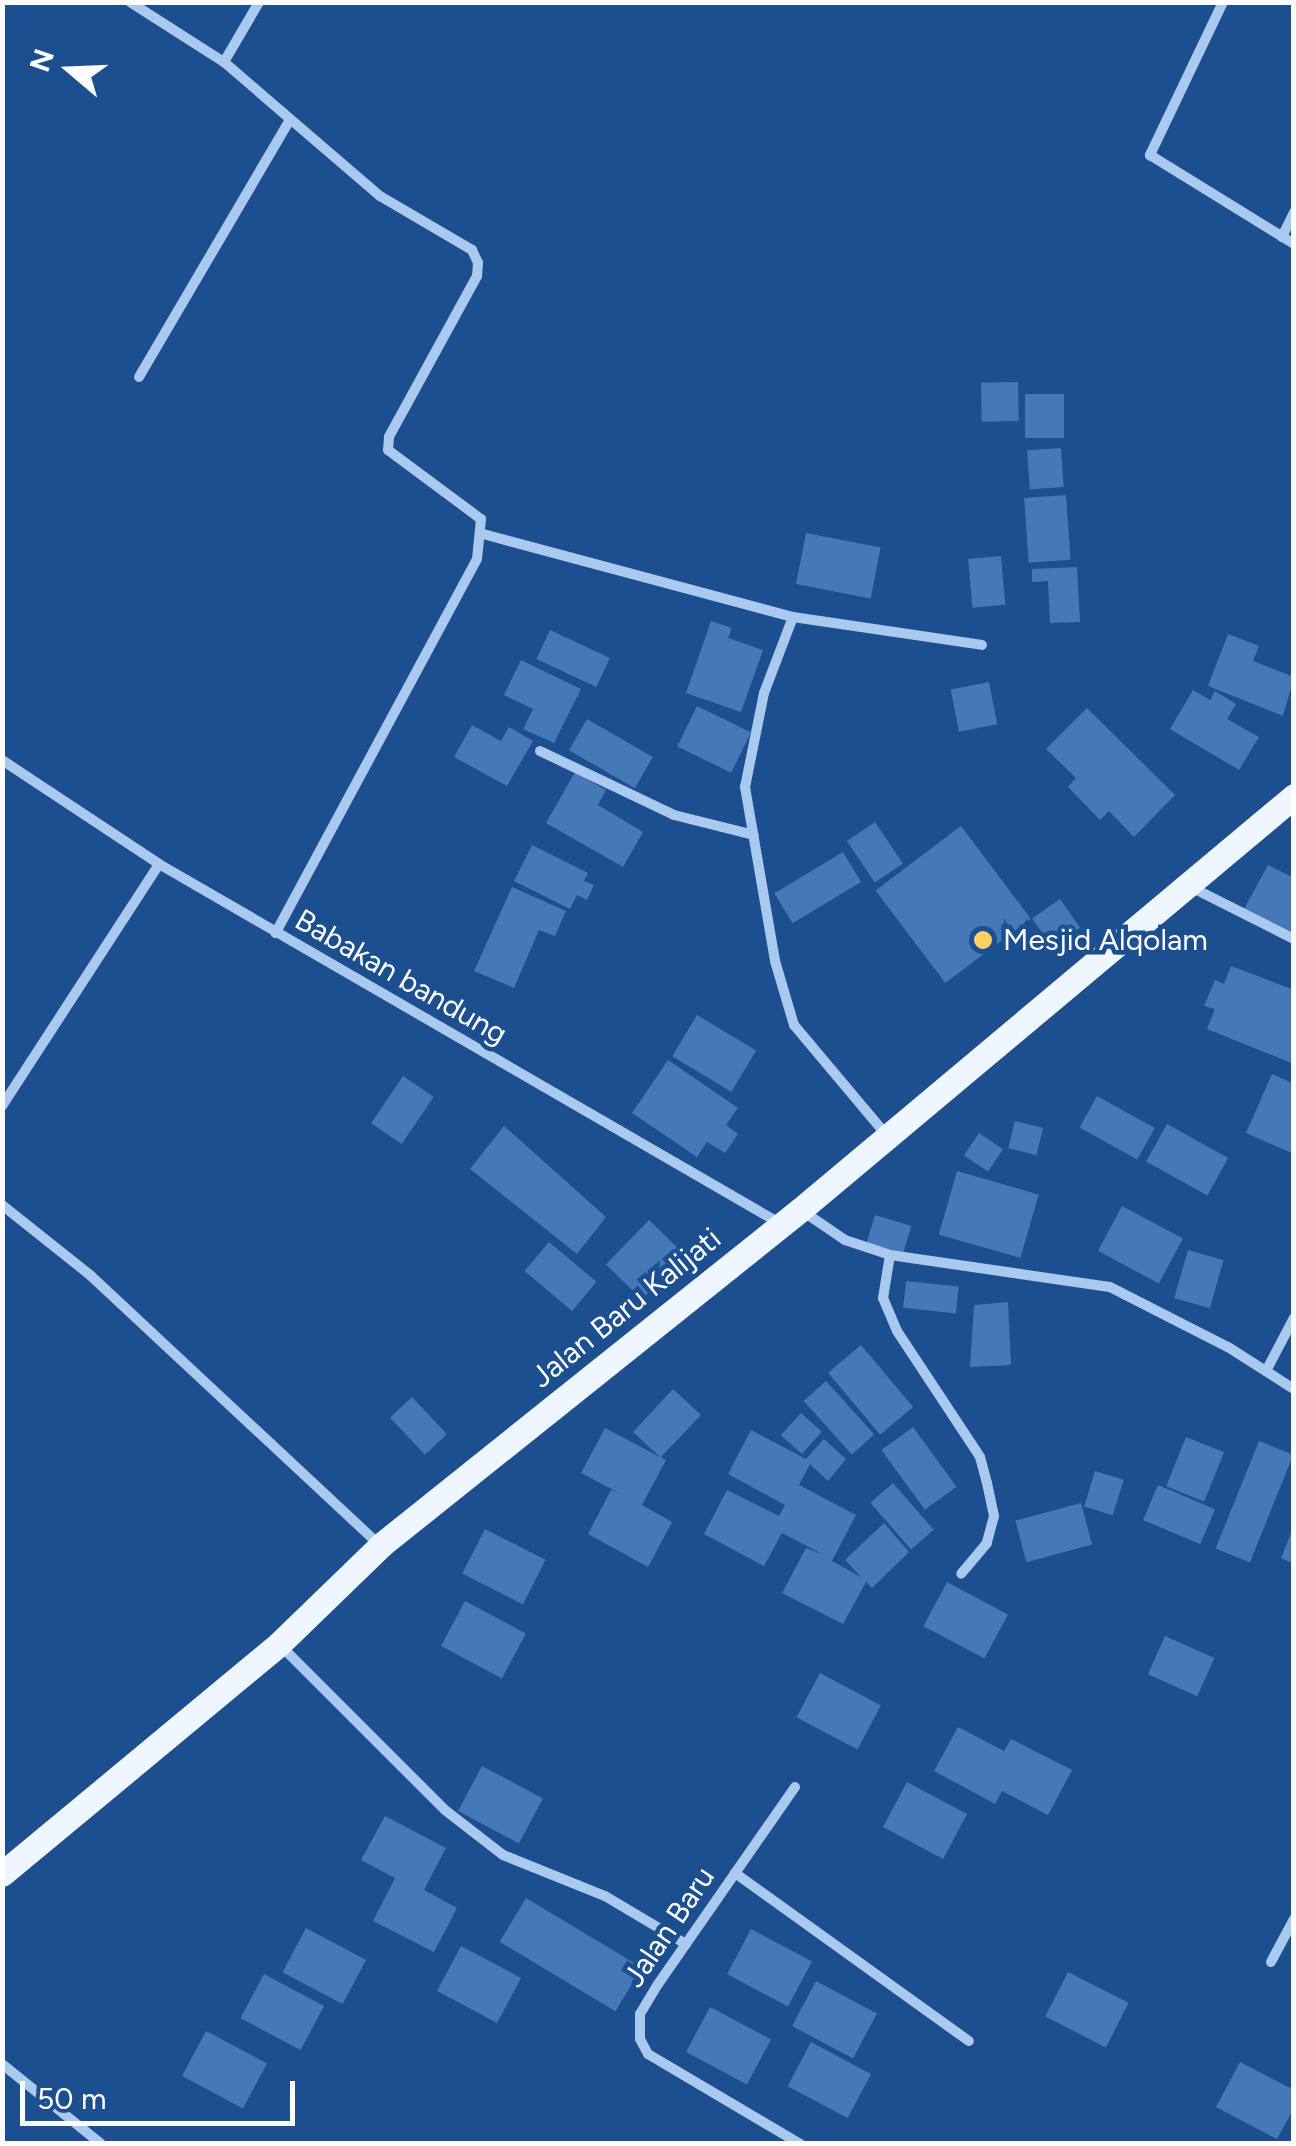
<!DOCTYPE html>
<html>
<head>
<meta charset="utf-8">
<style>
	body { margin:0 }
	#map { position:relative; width:1296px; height:2146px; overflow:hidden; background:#1b4f8f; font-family:Figtree,sans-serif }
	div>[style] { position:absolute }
	.building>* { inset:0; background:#4478b7; transform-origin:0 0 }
	.street>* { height:10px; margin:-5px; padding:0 5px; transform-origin:5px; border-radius:5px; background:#a9c9ee }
	.primary>* { height:25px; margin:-12.5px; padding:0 12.5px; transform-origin:12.5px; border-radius:12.5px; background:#f0f6ff }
	.dots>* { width:28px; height:28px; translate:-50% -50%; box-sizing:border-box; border:5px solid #1b4f8f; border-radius:50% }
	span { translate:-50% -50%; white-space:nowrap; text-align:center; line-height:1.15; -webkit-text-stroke:9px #1b4f8f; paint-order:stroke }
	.poi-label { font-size:30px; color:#fff }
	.left { translate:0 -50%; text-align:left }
	.street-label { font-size:30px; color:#fff }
	.frame { position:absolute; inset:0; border:5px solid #fff; pointer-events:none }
	.north { position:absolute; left:20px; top:20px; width:100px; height:100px; -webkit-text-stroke:8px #1b4f8f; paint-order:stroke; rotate:289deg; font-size:28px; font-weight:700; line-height:40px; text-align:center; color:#fff }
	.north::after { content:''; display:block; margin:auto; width:35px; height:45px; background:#fff; clip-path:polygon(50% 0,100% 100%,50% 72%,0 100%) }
	.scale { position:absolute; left:20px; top:2081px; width:275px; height:45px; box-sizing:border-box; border:5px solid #fff; border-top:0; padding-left:12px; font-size:30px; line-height:35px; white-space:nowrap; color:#fff; -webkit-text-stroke:8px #1b4f8f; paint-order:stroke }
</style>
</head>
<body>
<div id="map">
	<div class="building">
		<i style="left:1018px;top:382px;width:39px;height:37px;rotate:89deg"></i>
		<i style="left:1064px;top:394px;width:44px;height:39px;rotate:90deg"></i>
		<i style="left:1061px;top:448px;width:39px;height:34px;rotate:86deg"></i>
		<i style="left:1066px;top:495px;width:65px;height:42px;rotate:86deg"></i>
		<i style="left:806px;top:533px;width:76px;height:52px;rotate:11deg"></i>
		<i style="left:1001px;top:556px;width:49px;height:33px;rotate:85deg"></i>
		<i style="clip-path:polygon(1077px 567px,1080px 622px,1050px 623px,1048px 581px,1032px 582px,1032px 569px)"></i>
		<i style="clip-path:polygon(711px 621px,732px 628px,728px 638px,763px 650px,741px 712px,686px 693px)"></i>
		<i style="left:550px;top:630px;width:66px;height:32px;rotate:25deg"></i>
		<i style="clip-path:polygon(1228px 634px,1259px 646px,1253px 661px,1294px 677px,1283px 716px,1208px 686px)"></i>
		<i style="clip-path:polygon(521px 660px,581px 689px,554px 743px,523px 729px,533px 709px,504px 695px)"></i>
		<i style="left:989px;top:682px;width:43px;height:39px;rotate:79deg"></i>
		<i style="clip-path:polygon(1193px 690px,1210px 700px,1215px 691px,1236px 704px,1227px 719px,1259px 737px,1239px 770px,1170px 729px)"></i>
		<i style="left:697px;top:706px;width:60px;height:45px;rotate:26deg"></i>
		<i style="clip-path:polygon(1087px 708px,1175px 795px,1134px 837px,1109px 811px,1100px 820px,1068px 787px,1076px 778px,1046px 749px)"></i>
		<i style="left:587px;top:719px;width:76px;height:36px;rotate:30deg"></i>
		<i style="clip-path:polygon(472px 725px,501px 741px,509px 727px,533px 741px,507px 786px,454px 757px)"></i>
		<i style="clip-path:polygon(575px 772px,606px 790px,598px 805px,643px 832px,623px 867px,546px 823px)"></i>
		<i style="left:875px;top:822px;width:50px;height:34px;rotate:56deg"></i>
		<i style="left:961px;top:826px;width:116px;height:107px;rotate:53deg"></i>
		<i style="clip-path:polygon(532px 845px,588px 873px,584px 881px,594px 885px,587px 900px,577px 895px,570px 909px,514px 881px)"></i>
		<i style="left:843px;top:852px;width:35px;height:80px;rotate:59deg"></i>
		<i style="clip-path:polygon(1268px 865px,1294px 878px,1294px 936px,1244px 909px)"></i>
		<i style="clip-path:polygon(512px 887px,566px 911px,555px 936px,539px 930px,514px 988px,474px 971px)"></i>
		<i style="left:1060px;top:899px;width:35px;height:34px;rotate:55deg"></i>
		<i style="clip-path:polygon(1231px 966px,1294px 990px,1294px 1064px,1207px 1029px,1215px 1009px,1204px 1006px,1215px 980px,1224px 984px)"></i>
		<i style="left:697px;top:1015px;width:69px;height:48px;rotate:31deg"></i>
		<i style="clip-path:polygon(668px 1060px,738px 1108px,726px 1125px,738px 1134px,725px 1153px,707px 1142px,697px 1157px,632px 1113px)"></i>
		<i style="clip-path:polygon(1272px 1074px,1294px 1084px,1294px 1154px,1246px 1133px)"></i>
		<i style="left:403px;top:1076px;width:37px;height:57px;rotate:34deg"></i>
		<i style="left:1097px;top:1096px;width:66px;height:36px;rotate:29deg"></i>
		<i style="left:1015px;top:1121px;width:29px;height:28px;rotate:14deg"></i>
		<i style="left:1167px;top:1124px;width:70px;height:43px;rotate:29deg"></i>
		<i style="clip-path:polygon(504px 1126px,606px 1217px,577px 1254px,470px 1169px)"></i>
		<i style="left:979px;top:1133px;width:29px;height:27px;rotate:34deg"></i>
		<i style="left:957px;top:1171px;width:85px;height:66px;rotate:16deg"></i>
		<i style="left:1122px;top:1206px;width:69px;height:51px;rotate:28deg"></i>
		<i style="left:875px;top:1215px;width:38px;height:29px;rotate:17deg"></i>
		<i style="left:649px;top:1220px;width:50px;height:62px;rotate:44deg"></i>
		<i style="left:549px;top:1242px;width:62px;height:38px;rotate:40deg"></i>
		<i style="left:1188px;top:1250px;width:37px;height:50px;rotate:16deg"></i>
		<i style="left:906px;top:1281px;width:53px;height:27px;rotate:6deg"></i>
		<i style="clip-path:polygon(1008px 1302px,1011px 1365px,970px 1367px,974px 1305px)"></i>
		<i style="left:861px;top:1345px;width:81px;height:43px;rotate:50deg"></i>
		<i style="left:826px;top:1381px;width:72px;height:30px;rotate:48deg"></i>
		<i style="clip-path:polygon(673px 1389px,701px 1415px,661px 1457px,666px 1460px,642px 1505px,672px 1522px,648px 1567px,588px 1534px,611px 1490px,621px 1494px,581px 1473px,605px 1428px,660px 1457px,633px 1432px)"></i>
		<i style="left:412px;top:1397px;width:51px;height:30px;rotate:47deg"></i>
		<i style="left:801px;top:1413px;width:28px;height:30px;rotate:42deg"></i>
		<i style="left:913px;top:1427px;width:74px;height:39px;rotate:54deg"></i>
		<i style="clip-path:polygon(751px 1430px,806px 1459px,824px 1439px,846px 1459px,828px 1481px,810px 1464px,799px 1485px,856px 1515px,832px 1561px,861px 1577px,845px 1560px,884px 1523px,909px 1552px,872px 1588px,866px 1582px,843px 1624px,782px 1593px,806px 1548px,824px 1555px,782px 1533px,764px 1566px,704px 1534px,727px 1490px,779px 1516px,785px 1505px,728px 1474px)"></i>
		<i style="left:1186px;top:1437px;width:41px;height:53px;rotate:22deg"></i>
		<i style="left:1259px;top:1441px;width:37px;height:116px;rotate:22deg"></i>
		<i style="left:1095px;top:1471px;width:30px;height:37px;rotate:17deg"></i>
		<i style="left:893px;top:1483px;width:62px;height:30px;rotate:49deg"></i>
		<i style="left:1158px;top:1485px;width:62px;height:38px;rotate:23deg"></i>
		<i style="left:1081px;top:1503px;width:43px;height:68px;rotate:75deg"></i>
		<i style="clip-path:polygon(1293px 1528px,1294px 1528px,1294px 1564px,1281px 1558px)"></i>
		<i style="left:485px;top:1529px;width:68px;height:50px;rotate:27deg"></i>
		<i style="left:947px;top:1582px;width:69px;height:50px;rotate:28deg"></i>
		<i style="left:465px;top:1601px;width:69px;height:51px;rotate:28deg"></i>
		<i style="left:1165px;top:1636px;width:54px;height:42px;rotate:24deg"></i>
		<i style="left:820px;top:1673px;width:69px;height:50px;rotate:28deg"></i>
		<i style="clip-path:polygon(958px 1727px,1004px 1751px,1011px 1739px,1072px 1770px,1048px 1815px,1002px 1791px,995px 1804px,934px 1771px)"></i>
		<i style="left:482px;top:1766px;width:69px;height:51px;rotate:28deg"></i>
		<i style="left:907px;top:1782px;width:68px;height:51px;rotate:28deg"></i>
		<i style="clip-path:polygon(385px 1816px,446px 1848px,424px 1890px,457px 1908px,434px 1952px,373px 1921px,395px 1878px,361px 1860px)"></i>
		<i style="left:526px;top:1898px;width:135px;height:51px;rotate:31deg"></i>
		<i style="left:306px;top:1928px;width:68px;height:50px;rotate:28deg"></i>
		<i style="left:751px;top:1929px;width:69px;height:51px;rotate:28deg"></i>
		<i style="left:461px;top:1946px;width:68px;height:51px;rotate:28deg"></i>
		<i style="left:1068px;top:1972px;width:68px;height:50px;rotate:27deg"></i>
		<i style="left:264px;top:1974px;width:68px;height:50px;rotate:28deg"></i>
		<i style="left:816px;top:1981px;width:69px;height:51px;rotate:28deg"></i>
		<i style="left:710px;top:2007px;width:69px;height:51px;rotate:28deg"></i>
		<i style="left:206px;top:2031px;width:69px;height:51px;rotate:28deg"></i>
		<i style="left:811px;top:2042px;width:68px;height:50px;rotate:28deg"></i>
		<i style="clip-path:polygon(1240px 2062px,1294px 2090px,1294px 2108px,1277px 2139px,1216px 2107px)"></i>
	</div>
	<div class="street">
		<i style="left:130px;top:2px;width:112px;rotate:32.6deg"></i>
		<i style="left:224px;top:62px;width:69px;rotate:-59.7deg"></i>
		<i style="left:1223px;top:2px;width:170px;rotate:115.5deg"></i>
		<i style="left:1150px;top:155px;width:169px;rotate:31.7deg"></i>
		<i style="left:224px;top:62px;width:206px;rotate:40.7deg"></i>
		<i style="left:380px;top:196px;width:107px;rotate:30.4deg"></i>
		<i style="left:472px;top:250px;width:14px;rotate:65deg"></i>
		<i style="left:478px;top:263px;width:13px;rotate:94deg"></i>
		<i style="left:477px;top:276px;width:183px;rotate:118.7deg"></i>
		<i style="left:389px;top:437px;width:13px;rotate:94deg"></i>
		<i style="left:388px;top:450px;width:116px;rotate:36.6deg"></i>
		<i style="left:481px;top:519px;width:40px;rotate:95.7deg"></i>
		<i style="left:477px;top:559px;width:425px;rotate:118.3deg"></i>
		<i style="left:1282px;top:237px;width:28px;rotate:-64deg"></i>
		<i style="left:139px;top:377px;width:298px;rotate:-59.6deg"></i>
		<i style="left:483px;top:534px;width:321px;rotate:15deg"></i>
		<i style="left:793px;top:617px;width:191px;rotate:8.4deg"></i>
		<i style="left:793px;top:617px;width:81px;rotate:110.9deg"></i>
		<i style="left:764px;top:693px;width:96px;rotate:101.4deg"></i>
		<i style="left:745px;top:787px;width:177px;rotate:80.2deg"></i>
		<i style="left:775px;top:961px;width:67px;rotate:73.5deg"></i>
		<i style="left:794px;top:1025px;width:145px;rotate:50deg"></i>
		<i style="left:540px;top:751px;width:148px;rotate:25.5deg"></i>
		<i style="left:674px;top:815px;width:82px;rotate:14deg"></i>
		<i style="left:2px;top:760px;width:188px;rotate:33.5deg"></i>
		<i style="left:159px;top:864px;width:719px;rotate:30.06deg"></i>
		<i style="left:1189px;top:886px;width:118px;rotate:26.8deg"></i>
		<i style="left:2px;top:1106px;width:288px;rotate:-57deg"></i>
		<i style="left:2px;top:1205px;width:112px;rotate:38.5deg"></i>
		<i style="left:90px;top:1275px;width:396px;rotate:43deg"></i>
		<i style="left:801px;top:1210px;width:53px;rotate:34.3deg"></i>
		<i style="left:845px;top:1240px;width:47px;rotate:18.4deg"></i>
		<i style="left:890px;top:1255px;width:222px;rotate:8.3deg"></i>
		<i style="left:1110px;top:1287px;width:132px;rotate:27deg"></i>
		<i style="left:1228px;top:1347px;width:78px;rotate:32.5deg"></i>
		<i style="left:890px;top:1255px;width:44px;rotate:99.2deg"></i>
		<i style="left:883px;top:1298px;width:36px;rotate:67deg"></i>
		<i style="left:897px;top:1331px;width:151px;rotate:56.6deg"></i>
		<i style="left:980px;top:1457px;width:27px;rotate:75deg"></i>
		<i style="left:987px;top:1483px;width:34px;rotate:78deg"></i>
		<i style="left:994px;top:1516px;width:28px;rotate:105deg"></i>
		<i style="left:987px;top:1543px;width:40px;rotate:130deg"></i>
		<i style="left:1266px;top:1371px;width:60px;rotate:-62.2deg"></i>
		<i style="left:281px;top:1646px;width:232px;rotate:45deg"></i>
		<i style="left:445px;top:1810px;width:73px;rotate:37.8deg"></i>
		<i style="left:503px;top:1855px;width:110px;rotate:21.9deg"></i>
		<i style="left:605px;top:1896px;width:94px;rotate:30.7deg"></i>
		<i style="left:795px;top:1787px;width:240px;rotate:124.8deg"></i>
		<i style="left:658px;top:1984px;width:35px;rotate:121deg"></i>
		<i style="left:640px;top:2014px;width:25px;rotate:90deg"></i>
		<i style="left:640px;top:2039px;width:17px;rotate:62deg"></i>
		<i style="left:648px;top:2054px;width:177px;rotate:30.6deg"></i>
		<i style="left:735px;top:1873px;width:288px;rotate:35.7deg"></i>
		<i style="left:1271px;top:1962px;width:49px;rotate:-61.9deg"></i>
		<i style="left:2px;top:2064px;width:127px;rotate:38.9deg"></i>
	</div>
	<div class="primary">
		<i style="left:2px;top:1874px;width:360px;rotate:-39.7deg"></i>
		<i style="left:279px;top:1644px;width:142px;rotate:-44.1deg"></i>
		<i style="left:381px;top:1545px;width:536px;rotate:-38.64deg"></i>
		<i style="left:800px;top:1210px;width:645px;rotate:-39.96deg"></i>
	</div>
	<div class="dots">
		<i style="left:983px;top:940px;background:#ffd166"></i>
	</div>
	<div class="poi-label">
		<span class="left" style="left:1003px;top:940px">Mesjid Alqolam</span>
	</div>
	<div class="street-label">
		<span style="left:401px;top:977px;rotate:30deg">Babakan bandung</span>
		<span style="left:626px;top:1308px;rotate:-39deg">Jalan Baru Kalijati</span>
		<span style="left:669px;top:1927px;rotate:-56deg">Jalan Baru</span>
	</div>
	<div class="frame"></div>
	<div class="north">N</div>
	<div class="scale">50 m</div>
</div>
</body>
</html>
